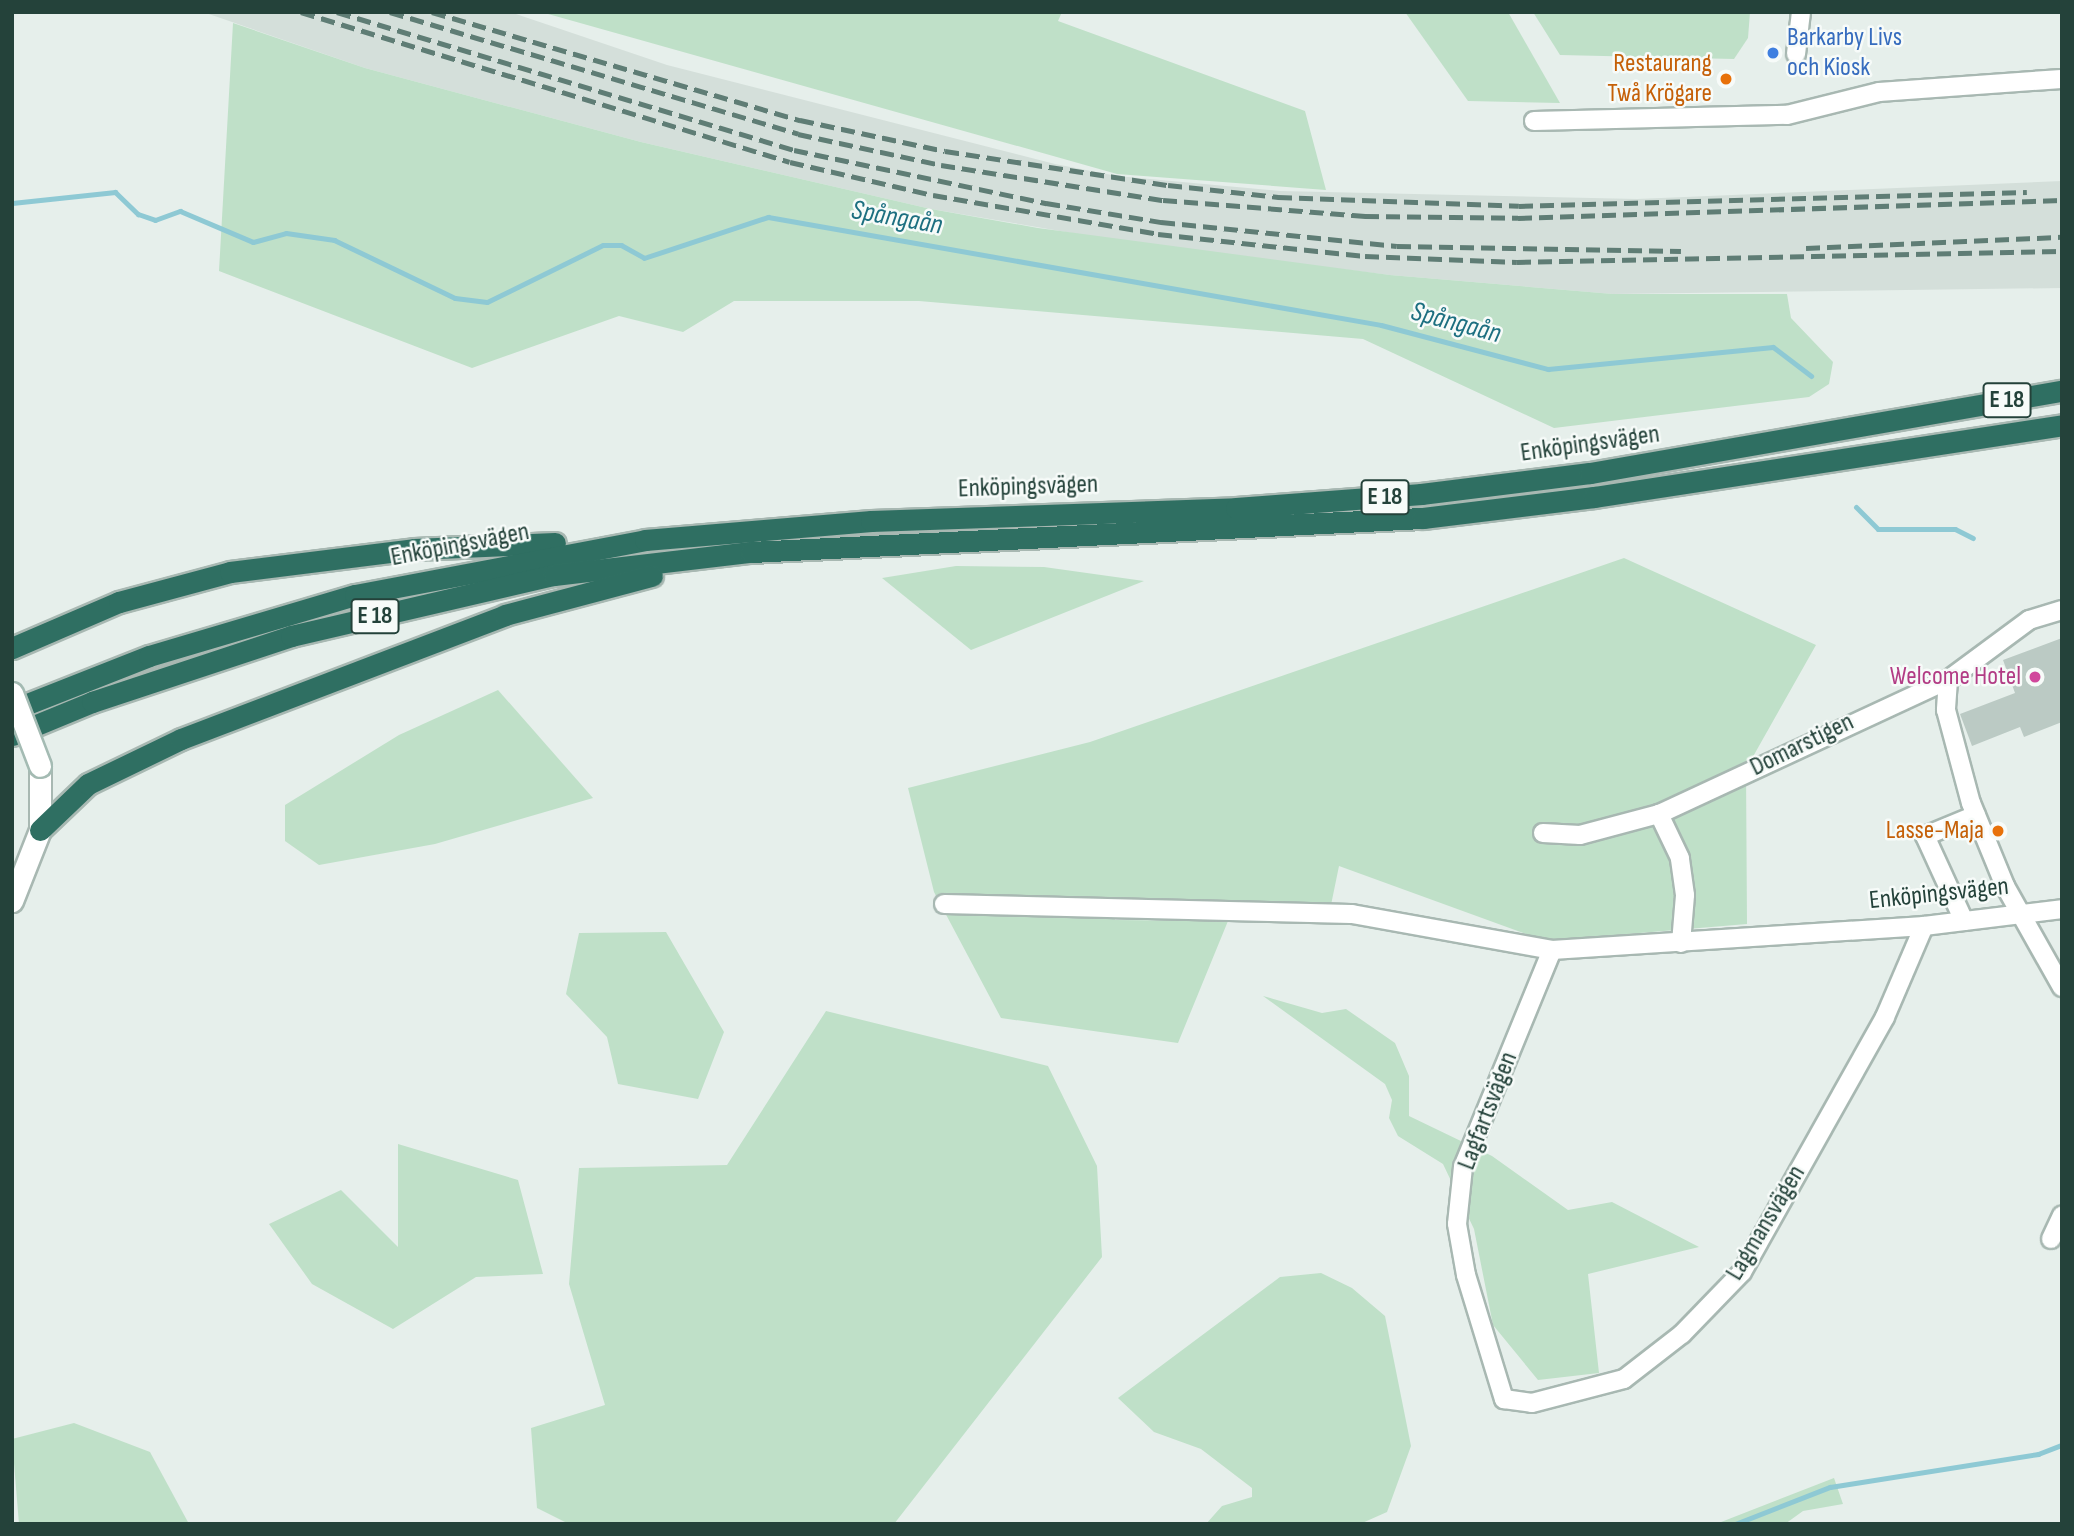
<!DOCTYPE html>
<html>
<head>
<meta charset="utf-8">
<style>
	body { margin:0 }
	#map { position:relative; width:2074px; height:1536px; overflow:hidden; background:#e6efeb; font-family:"Sofia Sans Condensed",sans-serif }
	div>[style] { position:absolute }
	.built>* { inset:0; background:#d4dfda }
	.green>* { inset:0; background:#bfe0c8 }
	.stream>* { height:5px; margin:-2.5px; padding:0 2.5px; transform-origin:2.5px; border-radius:2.5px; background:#8ec9d4 }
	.building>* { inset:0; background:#bbcac4 }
	.roads { filter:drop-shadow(2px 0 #a8b8b2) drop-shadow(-2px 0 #a8b8b2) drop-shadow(0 2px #a8b8b2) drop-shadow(0 -2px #a8b8b2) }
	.minor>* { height:18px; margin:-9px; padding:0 9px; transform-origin:9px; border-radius:9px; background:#fff }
	.secondary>* { height:21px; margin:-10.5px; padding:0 10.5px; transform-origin:10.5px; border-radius:10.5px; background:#fff }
	.motorway>* { height:21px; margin:-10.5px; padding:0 10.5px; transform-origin:10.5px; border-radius:10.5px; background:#2f6f62 }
	.rail>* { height:5px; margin-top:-2.5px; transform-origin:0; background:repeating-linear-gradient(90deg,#5f7d75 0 14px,transparent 0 21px) }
	.bridges { filter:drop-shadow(2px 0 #a4bbb3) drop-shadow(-2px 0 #a4bbb3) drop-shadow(0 2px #a4bbb3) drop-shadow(0 -2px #a4bbb3) }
	.secondary-bridge>* { height:21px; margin:-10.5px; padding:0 10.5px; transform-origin:10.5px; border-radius:10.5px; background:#fff }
	.dots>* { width:19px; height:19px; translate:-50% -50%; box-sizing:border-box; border:4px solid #f7fbf9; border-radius:50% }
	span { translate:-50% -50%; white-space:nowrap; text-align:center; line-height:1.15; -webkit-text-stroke:5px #f7fbf9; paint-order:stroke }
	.shield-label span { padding:2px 5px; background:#f7fbf9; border:2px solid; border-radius:5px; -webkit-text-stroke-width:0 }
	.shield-label { font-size:24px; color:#24423a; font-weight:700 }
	.shop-label { font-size:26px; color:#366cbe }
	.left { translate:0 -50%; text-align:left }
	.food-label { font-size:26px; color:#c56008 }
	.right { translate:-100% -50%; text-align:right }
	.street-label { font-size:26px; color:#24423a }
	.hotel-label { font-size:26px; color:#b23c85 }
	.water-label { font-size:28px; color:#1c6f80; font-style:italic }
	.frame { position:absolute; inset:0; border:14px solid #24423a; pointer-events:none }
</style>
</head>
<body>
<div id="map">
	<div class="built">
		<i style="clip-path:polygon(203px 12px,510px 12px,667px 65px,1055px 164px,1117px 176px,1280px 191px,1637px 199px,2062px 181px,2062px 288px,1613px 294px,1390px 275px,1142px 245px,931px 209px,641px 142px,365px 68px)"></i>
	</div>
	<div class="green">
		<i style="clip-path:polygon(541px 12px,1062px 12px,1058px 21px,1305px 111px,1326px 190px,1117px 174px)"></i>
		<i style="clip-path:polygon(1405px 12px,1508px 12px,1560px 103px,1468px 101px)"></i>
		<i style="clip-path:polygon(1533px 12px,1750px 12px,1748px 38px,1734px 59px,1560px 55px)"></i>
		<i style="clip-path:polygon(233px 23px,365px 68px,641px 142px,931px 209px,1038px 228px,1390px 275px,1613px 294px,1787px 294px,1791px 318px,1833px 362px,1829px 384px,1809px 397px,1554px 428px,1363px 339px,919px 301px,734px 301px,683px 332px,619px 316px,472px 368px,219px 271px)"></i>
		<i style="clip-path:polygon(1624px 558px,1816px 645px,1746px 769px,1747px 924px,1545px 941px,1339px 866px,1331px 905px,1109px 904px,1115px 920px,1228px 921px,1178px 1043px,1001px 1018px,934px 892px,908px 788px,1090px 742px)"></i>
		<i style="clip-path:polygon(956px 566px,1044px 567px,1144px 581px,971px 650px,882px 578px)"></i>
		<i style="clip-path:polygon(498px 690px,593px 798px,435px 844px,319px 865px,285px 841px,285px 805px,399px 735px)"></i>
		<i style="clip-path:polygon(666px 932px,724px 1032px,698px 1099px,618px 1084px,607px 1037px,566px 994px,579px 933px)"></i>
		<i style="clip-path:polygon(1263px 996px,1322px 1013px,1346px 1009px,1395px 1043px,1409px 1076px,1409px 1116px,1492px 1156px,1568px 1210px,1612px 1202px,1699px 1247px,1588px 1274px,1599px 1373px,1538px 1380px,1493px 1325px,1474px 1229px,1443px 1164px,1398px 1136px,1389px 1118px,1392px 1100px,1385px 1084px)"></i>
		<i style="clip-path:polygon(826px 1011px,1048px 1066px,1097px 1166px,1102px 1257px,894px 1524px,569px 1524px,537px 1508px,531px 1428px,605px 1405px,569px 1284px,579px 1168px,727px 1165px)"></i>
		<i style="clip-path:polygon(398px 1144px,518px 1180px,543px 1274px,476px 1277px,393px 1329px,312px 1284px,269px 1224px,341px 1190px,398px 1247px)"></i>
		<i style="clip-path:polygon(1321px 1273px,1352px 1288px,1385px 1316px,1411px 1446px,1387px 1512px,1360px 1524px,1206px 1524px,1222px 1506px,1252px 1497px,1252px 1488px,1201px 1449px,1154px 1432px,1118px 1398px,1280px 1277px)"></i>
		<i style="clip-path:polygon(74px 1423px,150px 1452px,189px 1524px,19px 1524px,12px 1439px)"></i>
		<i style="clip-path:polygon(1834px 1478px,1843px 1504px,1803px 1511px,1785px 1524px,1716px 1524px)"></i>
	</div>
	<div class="stream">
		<i style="left:12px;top:203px;width:104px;rotate:-6.1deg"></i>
		<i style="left:115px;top:192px;width:32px;rotate:44deg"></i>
		<i style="left:138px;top:214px;width:18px;rotate:19deg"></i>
		<i style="left:155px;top:220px;width:27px;rotate:-20deg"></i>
		<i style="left:180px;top:211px;width:79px;rotate:23deg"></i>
		<i style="left:253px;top:242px;width:34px;rotate:-15deg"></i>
		<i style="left:286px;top:233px;width:49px;rotate:8.3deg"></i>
		<i style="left:334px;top:240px;width:134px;rotate:25.6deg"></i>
		<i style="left:455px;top:298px;width:32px;rotate:7deg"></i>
		<i style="left:487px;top:302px;width:129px;rotate:-26.2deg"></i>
		<i style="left:603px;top:245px;width:18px"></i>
		<i style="left:621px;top:245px;width:26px;rotate:29deg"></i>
		<i style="left:644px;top:258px;width:131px;rotate:-18.3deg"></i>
		<i style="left:768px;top:217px;width:622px;rotate:9.99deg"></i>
		<i style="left:1381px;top:325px;width:173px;rotate:14.8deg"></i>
		<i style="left:1548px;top:369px;width:226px;rotate:-5.6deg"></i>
		<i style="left:1773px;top:347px;width:48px;rotate:37.3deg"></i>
		<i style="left:1856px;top:507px;width:31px;rotate:45deg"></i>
		<i style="left:1878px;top:529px;width:77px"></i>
		<i style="left:1955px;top:529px;width:20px;rotate:27deg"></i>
		<i style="left:1735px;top:1524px;width:102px;rotate:-21.3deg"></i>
		<i style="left:1830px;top:1487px;width:211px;rotate:-9deg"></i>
		<i style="left:2038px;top:1454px;width:26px;rotate:-21deg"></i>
	</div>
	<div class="building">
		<i style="clip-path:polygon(2062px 638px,2062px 722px,2024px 737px,2020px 727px,1972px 746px,1960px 714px,2015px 693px,2003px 660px)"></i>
	</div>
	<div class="roads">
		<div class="minor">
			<i style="left:1796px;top:54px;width:42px;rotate:-83.2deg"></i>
			<i style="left:1534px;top:121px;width:253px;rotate:-1.4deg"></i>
			<i style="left:1787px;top:115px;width:95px;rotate:-14deg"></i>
			<i style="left:1879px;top:92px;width:183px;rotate:-4.1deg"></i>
			<i style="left:1948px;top:680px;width:30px;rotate:94deg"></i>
			<i style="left:1946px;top:710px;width:96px;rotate:75deg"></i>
			<i style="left:1971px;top:803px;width:90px;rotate:67.7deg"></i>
			<i style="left:2005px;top:886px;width:116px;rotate:60.6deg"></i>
			<i style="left:1543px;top:833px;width:37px;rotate:3deg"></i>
			<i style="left:1580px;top:835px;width:82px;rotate:-14.9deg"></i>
			<i style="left:944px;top:904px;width:408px;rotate:1.4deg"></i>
			<i style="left:1352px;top:914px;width:203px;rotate:10.2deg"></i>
			<i style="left:1552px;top:950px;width:373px;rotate:-3.7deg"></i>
			<i style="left:1924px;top:926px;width:139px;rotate:-7deg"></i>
			<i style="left:1964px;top:921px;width:94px;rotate:-114.6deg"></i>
			<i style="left:1925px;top:836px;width:55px;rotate:-22.4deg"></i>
			<i style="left:1681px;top:943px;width:48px;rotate:-85.2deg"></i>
			<i style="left:1685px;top:895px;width:37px;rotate:-98deg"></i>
			<i style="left:1680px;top:858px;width:49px;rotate:-115.5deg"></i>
			<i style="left:1659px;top:814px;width:319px;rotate:-24.9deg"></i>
			<i style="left:1948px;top:680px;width:101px;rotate:-36.5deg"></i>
			<i style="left:2029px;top:620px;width:34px;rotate:-17deg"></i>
			<i style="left:1552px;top:950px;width:235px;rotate:112.3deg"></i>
			<i style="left:1463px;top:1167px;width:57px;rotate:96deg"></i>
			<i style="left:1457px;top:1224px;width:52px;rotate:80deg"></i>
			<i style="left:1466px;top:1275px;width:130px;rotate:73deg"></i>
			<i style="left:1504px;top:1399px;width:28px;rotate:8deg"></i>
			<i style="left:1532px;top:1403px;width:95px;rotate:-14.6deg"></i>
			<i style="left:1624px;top:1379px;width:73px;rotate:-37.8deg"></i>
			<i style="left:1682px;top:1334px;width:86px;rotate:-45.9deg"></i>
			<i style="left:1742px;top:1272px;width:292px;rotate:-60.7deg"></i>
			<i style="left:1885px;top:1017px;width:99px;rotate:-66.8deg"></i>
			<i style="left:2051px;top:1239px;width:26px;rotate:-65deg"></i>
		</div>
		<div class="secondary">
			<i style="left:12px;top:901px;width:76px;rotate:-68.5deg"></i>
			<i style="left:40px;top:830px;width:64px;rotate:-90deg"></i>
		</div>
		<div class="motorway">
			<i style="left:12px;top:648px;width:116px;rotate:-23.3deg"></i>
			<i style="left:119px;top:602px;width:115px;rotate:-15.1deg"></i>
			<i style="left:230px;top:572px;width:185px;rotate:-7.1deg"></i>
			<i style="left:414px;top:549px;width:141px;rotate:-2.4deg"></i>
			<i style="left:12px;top:710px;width:147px;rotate:-21.5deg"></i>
			<i style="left:149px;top:656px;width:215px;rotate:-16.5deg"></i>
			<i style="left:355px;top:595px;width:295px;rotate:-10.7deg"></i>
			<i style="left:645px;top:540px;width:227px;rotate:-4.8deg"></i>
			<i style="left:871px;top:521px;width:365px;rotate:-2deg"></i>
			<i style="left:1236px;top:508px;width:186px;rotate:-4.3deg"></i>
			<i style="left:1421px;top:494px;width:170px;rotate:-7.1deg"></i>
			<i style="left:1590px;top:473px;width:479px;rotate:-9.9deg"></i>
			<i style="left:12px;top:735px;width:87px;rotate:-22.4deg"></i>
			<i style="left:92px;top:702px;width:210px;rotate:-18.3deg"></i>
			<i style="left:291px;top:636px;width:270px;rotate:-13.1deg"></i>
			<i style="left:554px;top:575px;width:198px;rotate:-6.7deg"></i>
			<i style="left:751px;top:552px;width:673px;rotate:-2.9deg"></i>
			<i style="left:1423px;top:518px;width:172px;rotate:-7deg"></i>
			<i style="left:1594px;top:497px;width:474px;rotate:-8.7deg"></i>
			<i style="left:40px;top:830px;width:66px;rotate:-43.8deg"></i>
			<i style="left:88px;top:784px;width:103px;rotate:-25.8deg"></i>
			<i style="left:181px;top:739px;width:347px;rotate:-20.9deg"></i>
			<i style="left:505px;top:615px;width:152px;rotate:-14.9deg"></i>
		</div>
	</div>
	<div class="rail">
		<i style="left:301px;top:12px;width:511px;rotate:17.05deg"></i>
		<i style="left:790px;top:162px;width:147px;rotate:13deg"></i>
		<i style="left:933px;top:195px;width:228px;rotate:9.8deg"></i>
		<i style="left:1158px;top:234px;width:208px;rotate:6.1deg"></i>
		<i style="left:1365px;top:256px;width:152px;rotate:2.3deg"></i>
		<i style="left:1517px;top:262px;width:545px;rotate:-1.16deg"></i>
		<i style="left:337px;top:12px;width:477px;rotate:16.8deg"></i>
		<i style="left:794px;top:150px;width:258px;rotate:11.9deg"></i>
		<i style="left:1046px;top:203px;width:117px;rotate:9.4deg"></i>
		<i style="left:1161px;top:222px;width:237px;rotate:5.8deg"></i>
		<i style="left:1397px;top:246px;width:284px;rotate:1deg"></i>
		<i style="left:390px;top:12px;width:426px;rotate:16.6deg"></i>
		<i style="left:798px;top:134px;width:146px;rotate:12.2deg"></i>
		<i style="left:941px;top:165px;width:225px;rotate:9deg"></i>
		<i style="left:1163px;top:200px;width:203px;rotate:4.5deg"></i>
		<i style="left:1365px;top:216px;width:153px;rotate:0.7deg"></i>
		<i style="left:1518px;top:218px;width:544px;rotate:-1.9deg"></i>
		<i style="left:432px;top:12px;width:384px;rotate:16.4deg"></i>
		<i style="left:800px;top:120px;width:148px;rotate:12.1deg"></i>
		<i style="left:945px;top:151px;width:226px;rotate:8.7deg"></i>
		<i style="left:1168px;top:185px;width:111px;rotate:6.2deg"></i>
		<i style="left:1278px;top:197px;width:241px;rotate:2.1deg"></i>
		<i style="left:1519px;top:206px;width:508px;rotate:-1.58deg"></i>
		<i style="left:1806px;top:248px;width:256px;rotate:-2.5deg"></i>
	</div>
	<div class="bridges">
		<div class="secondary-bridge">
			<i style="left:12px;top:693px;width:78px;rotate:69deg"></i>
		</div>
	</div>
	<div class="dots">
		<i style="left:1773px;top:53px;background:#3f7fe0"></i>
		<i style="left:1726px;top:79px;background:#e8710a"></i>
		<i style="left:2035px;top:677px;background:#d1479c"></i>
		<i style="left:1998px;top:831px;background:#e8710a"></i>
	</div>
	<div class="shield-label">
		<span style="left:2007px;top:400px">E 18</span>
		<span style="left:1385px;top:497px">E 18</span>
		<span style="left:375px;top:616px">E 18</span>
	</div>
	<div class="shop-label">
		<span class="left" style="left:1787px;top:53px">Barkarby Livs<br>och Kiosk</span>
	</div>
	<div class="food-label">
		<span class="right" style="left:1712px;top:79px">Restaurang<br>Twå Krögare</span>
		<span class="right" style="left:1984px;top:831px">Lasse-Maja</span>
	</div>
	<div class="street-label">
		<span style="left:1590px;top:444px;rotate:-8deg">Enköpingsvägen</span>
		<span style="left:1028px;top:487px;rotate:-2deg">Enköpingsvägen</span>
		<span style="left:460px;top:545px;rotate:-11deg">Enköpingsvägen</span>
		<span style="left:1802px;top:745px;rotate:-26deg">Domarstigen</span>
		<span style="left:1939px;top:894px;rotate:-6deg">Enköpingsvägen</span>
		<span style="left:1488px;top:1111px;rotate:-69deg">Lagfartsvägen</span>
		<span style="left:1766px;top:1223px;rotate:-59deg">Lagmansvägen</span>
	</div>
	<div class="hotel-label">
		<span class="right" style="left:2021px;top:677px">Welcome Hotel</span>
	</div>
	<div class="water-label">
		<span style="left:897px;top:218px;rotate:10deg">Spångaån</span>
		<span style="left:1456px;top:323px;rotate:15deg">Spångaån</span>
	</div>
	<div class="frame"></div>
</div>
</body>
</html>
